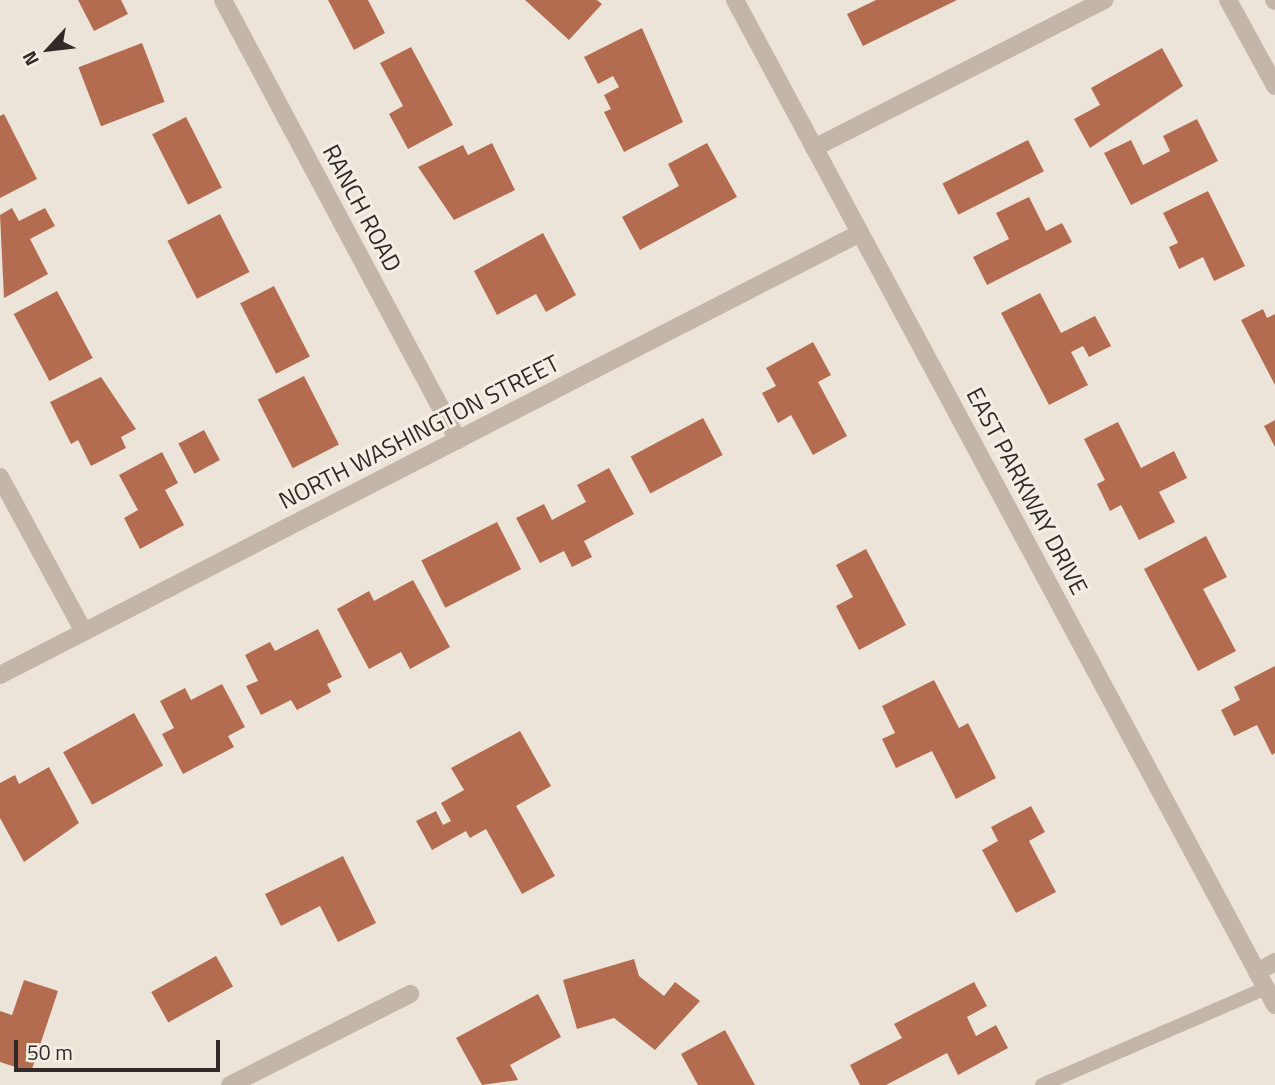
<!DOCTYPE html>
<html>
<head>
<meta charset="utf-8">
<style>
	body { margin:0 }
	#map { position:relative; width:1275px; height:1085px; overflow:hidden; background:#ede4d9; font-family:"Titillium Web",sans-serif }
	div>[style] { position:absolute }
	.building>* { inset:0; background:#b46c50; transform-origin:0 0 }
	.service>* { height:14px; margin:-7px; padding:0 7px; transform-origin:7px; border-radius:7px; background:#c3b5a7 }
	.minor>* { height:18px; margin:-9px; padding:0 9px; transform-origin:9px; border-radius:9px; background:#c3b5a7 }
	span { translate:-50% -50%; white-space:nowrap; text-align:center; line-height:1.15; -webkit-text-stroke:6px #f5eee5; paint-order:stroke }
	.street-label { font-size:24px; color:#312a26 }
	.north { position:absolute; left:14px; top:14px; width:70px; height:70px; -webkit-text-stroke:5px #f5eee5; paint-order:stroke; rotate:243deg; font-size:19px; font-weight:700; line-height:28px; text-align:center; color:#312a26 }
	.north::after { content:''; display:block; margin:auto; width:24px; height:32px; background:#312a26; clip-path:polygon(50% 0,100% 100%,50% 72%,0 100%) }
	.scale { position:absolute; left:14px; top:1040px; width:206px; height:32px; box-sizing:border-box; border:4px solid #312a26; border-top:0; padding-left:9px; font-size:21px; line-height:24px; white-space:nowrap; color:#312a26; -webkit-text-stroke:5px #f5eee5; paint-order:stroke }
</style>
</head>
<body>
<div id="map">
	<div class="building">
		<i style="clip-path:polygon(78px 0,121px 0,128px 14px,94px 31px)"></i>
		<i style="clip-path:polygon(328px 0,368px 0,385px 33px,354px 50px)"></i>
		<i style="clip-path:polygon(525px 0,597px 0,602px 4px,569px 40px)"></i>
		<i style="clip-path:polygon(876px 0,957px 0,863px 46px,847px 14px)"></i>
		<i style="clip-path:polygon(642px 28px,683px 122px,624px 152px,604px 112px,611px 109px,604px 95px,619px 87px,613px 76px,598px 84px,584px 57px)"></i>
		<i style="left:142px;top:43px;width:63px;height:68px;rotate:69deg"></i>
		<i style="clip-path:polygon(411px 47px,453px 125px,408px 149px,389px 114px,403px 106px,380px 63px)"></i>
		<i style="clip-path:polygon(1162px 48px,1183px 86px,1090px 148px,1074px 119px,1100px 105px,1091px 88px)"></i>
		<i style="clip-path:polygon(4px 114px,37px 179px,0 198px,0 116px)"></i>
		<i style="left:186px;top:117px;width:79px;height:38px;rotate:63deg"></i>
		<i style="clip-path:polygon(1197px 119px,1218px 161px,1131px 205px,1104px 153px,1131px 140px,1143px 165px,1170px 151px,1163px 136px)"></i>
		<i style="left:1028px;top:140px;width:35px;height:96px;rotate:63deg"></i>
		<i style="clip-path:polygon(492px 143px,515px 190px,454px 220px,418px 167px,463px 145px,468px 155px)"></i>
		<i style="clip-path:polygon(707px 143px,737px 197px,640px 250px,622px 217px,679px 186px,668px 164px)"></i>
		<i style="clip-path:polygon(1208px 191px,1245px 266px,1214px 281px,1203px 257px,1179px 269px,1169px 247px,1178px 243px,1163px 213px)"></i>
		<i style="clip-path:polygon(1029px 197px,1046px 231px,1062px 223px,1072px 242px,987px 285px,973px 257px,1009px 239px,996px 213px)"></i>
		<i style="clip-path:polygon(12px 208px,19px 221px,45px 208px,55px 226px,30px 239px,48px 274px,4px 298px,0 215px)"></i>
		<i style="left:220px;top:214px;width:65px;height:59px;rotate:63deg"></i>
		<i style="clip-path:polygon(543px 233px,576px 295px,546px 312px,536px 294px,497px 315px,474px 271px)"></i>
		<i style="left:274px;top:286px;width:79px;height:38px;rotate:63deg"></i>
		<i style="left:57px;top:291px;width:76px;height:49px;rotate:62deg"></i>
		<i style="clip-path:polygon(1040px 293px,1061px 333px,1095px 316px,1111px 346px,1089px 357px,1083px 346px,1071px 352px,1088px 385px,1049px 405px,1001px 313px)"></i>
		<i style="clip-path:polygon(1263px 309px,1267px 318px,1275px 314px,1275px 385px,1241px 320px)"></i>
		<i style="clip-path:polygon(813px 342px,831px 375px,818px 382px,847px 436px,813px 455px,791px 415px,778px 423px,762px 393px,776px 386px,766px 368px)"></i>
		<i style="left:304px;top:376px;width:77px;height:52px;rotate:63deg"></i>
		<i style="clip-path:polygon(101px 377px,136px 429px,121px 437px,126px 448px,91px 466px,78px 440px,71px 444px,50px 402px)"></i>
		<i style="left:703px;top:418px;width:42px;height:82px;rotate:62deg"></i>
		<i style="clip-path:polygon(1275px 420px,1275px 447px,1264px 426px)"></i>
		<i style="clip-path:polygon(1118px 422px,1141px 468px,1174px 451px,1187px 478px,1159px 492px,1175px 522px,1139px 540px,1121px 505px,1110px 511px,1097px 484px,1105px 480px,1084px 439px)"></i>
		<i style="left:204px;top:430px;width:34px;height:29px;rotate:62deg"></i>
		<i style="clip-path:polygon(162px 452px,178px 483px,165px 490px,184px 525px,140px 549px,124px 518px,138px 510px,119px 475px)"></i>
		<i style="clip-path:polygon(609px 468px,634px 514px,584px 541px,592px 557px,572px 567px,564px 551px,540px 563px,516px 518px,544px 504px,552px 520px,586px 502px,577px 485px)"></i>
		<i style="left:497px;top:522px;width:53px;height:85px;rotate:63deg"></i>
		<i style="clip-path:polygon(1206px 536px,1227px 577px,1203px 589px,1236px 651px,1198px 671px,1144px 569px)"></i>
		<i style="clip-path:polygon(866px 549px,906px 625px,859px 650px,836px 606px,853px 597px,836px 565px)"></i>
		<i style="clip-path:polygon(413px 580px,450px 647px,410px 669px,401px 652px,369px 669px,337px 609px,369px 591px,374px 601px)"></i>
		<i style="clip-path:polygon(318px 629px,342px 677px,327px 684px,331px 692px,297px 710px,291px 700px,261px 715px,246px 686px,258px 681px,245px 655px,270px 642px,275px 651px)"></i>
		<i style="clip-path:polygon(1275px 666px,1275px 753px,1272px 755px,1257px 725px,1234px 736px,1221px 710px,1240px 700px,1234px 687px)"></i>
		<i style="clip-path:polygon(934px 680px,959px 728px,968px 723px,996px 778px,956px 799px,932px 751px,896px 768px,882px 739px,895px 733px,882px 706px)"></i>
		<i style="clip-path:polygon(222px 684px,245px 727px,228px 736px,234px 747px,183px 774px,162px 734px,174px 728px,160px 701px,185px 688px,191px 700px)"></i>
		<i style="left:134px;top:713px;width:60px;height:81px;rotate:61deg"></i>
		<i style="clip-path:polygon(520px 731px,551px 786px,516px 806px,555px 876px,522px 894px,486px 829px,470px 838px,466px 831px,432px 850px,416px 821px,436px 811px,443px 825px,451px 821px,441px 803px,464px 790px,451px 768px)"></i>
		<i style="clip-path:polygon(49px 767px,79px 823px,24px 862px,0 818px,0 783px,15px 775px,19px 784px)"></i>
		<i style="clip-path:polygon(1031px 806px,1045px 832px,1029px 841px,1056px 892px,1016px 913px,982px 850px,998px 841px,991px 827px)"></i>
		<i style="clip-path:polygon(343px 856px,376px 923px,338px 942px,320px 906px,281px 926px,265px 894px)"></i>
		<i style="left:216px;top:956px;width:35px;height:74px;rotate:61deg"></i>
		<i style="clip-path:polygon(634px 959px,639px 976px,664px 996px,675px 982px,700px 1001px,655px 1050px,614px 1018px,577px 1029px,563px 980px)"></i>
		<i style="clip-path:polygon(24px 980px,58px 991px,31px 1072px,0 1062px,0 1011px,12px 1015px)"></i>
		<i style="clip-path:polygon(974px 982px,987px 1006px,967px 1017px,976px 1036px,996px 1025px,1008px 1048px,958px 1075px,947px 1053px,886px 1085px,860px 1085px,850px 1065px,902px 1038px,894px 1024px)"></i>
		<i style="clip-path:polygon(538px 994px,561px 1037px,510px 1065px,518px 1080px,482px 1085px,456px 1038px)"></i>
		<i style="clip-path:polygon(725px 1030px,755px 1085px,698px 1085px,681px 1054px)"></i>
	</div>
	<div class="service">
		<i style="left:1042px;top:1085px;width:244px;rotate:-23.4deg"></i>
	</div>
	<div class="minor">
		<i style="left:223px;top:0;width:499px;rotate:61.9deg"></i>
		<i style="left:735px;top:0;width:1141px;rotate:61.75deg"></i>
		<i style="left:1228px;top:0;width:98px;rotate:61.3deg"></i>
		<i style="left:1274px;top:0;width:1px;rotate:45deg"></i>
		<i style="left:814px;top:148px;width:326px;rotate:-27deg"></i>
		<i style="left:0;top:477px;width:176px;rotate:61.5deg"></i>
		<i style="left:0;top:675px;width:967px;rotate:-27.2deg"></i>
		<i style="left:1257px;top:972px;width:21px;rotate:-29deg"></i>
		<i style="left:230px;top:1085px;width:202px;rotate:-26.8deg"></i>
	</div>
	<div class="street-label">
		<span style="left:362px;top:208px;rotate:62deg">RANCH ROAD</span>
		<span style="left:419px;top:432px;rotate:-27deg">NORTH WASHINGTON STREET</span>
		<span style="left:1027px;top:491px;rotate:62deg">EAST PARKWAY DRIVE</span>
	</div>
	<div class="north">N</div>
	<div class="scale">50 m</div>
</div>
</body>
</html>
